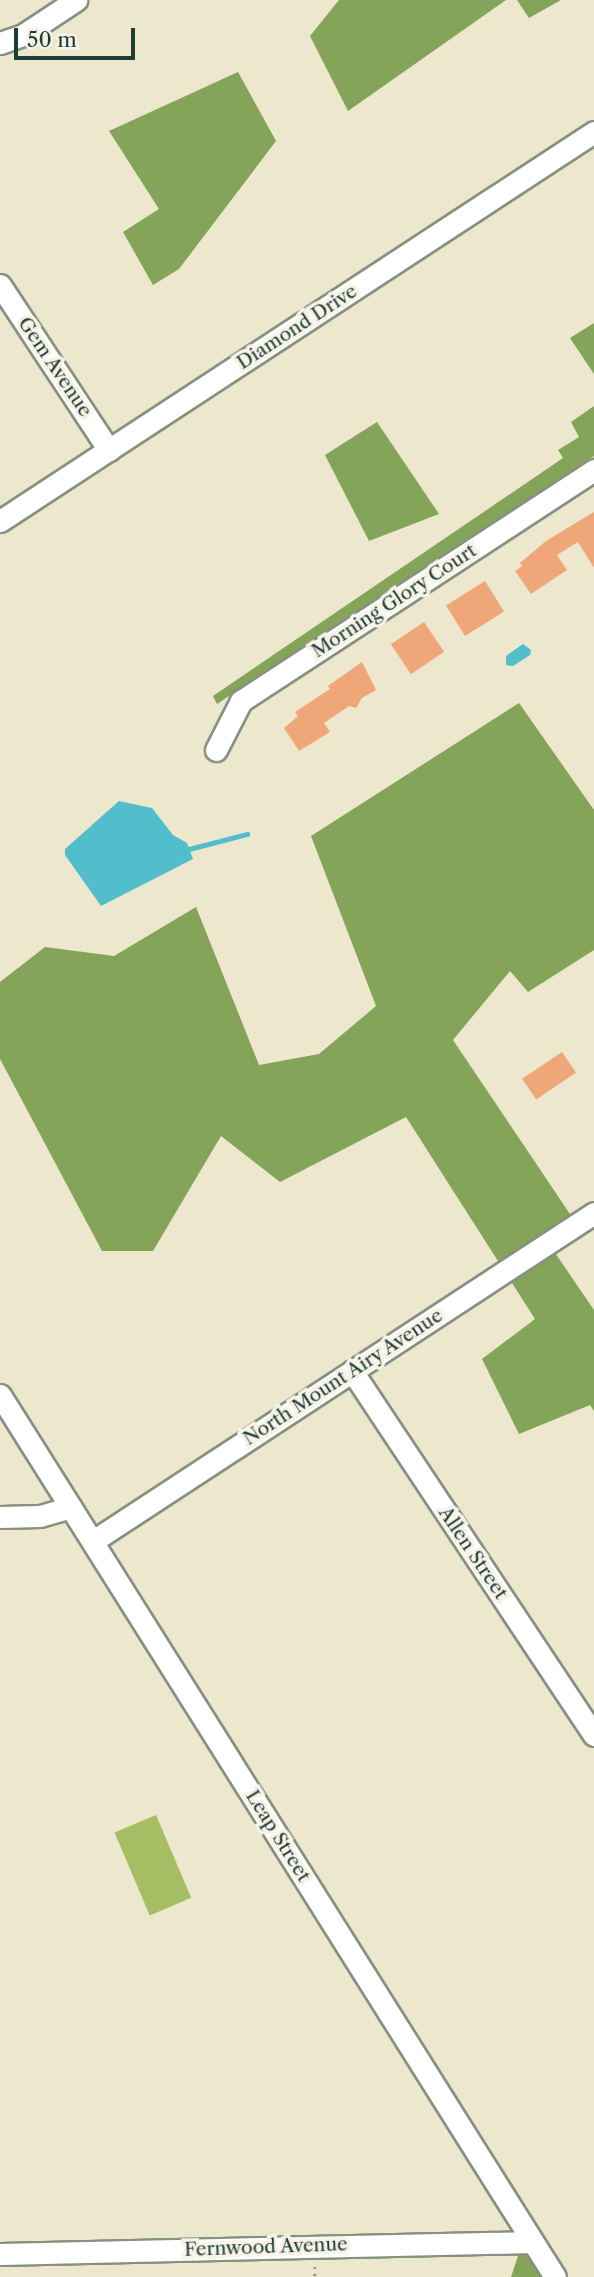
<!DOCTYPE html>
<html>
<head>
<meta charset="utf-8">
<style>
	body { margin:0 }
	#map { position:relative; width:594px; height:2277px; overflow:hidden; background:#ede7cd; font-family:"Libre Caslon Text",serif }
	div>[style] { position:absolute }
	.green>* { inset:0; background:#a5bd63; transform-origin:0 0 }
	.forest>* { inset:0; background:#84a459 }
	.water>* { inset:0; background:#52becb }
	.stream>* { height:4.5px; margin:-2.25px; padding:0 2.25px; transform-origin:2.25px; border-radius:2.25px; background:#52becb }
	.building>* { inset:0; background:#efa779; transform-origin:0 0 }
	.path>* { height:2.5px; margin-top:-1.25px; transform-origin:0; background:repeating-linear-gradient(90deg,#869280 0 2px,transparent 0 7px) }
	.roads { filter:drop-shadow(2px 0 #869280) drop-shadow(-2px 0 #869280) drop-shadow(0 2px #869280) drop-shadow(0 -2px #869280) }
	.minor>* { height:21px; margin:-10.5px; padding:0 10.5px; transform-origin:10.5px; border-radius:10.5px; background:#fff }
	span { translate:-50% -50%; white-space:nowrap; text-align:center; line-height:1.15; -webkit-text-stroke:7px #f7f3e8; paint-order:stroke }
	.street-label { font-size:19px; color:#1f3d34 }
	.scale { position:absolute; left:14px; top:28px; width:121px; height:32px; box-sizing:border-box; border:4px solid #1f3d34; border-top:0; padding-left:9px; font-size:21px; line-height:24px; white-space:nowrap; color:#1f3d34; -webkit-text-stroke:5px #f7f3e8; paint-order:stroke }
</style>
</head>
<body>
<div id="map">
	<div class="green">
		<i style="left:156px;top:1815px;width:90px;height:45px;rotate:67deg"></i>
	</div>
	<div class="forest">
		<i style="clip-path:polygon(339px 0,506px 0,348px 111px,310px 36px)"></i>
		<i style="clip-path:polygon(517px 0,561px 0,529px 18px)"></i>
		<i style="clip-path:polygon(238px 72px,276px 141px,179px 269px,153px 285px,123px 232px,159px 209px,109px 131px)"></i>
		<i style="clip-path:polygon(594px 323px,594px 374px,570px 338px)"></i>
		<i style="clip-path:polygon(594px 406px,594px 456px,217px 704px,213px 696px,563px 458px,558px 450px,579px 437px,571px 422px)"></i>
		<i style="clip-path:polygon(377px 422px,439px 514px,369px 541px,325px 455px)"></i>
		<i style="clip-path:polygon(519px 703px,594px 810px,594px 950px,528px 992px,510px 971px,453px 1040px,578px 1226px,549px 1244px,594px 1310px,594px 1411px,590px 1405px,519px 1434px,482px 1359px,535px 1319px,406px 1117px,280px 1182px,221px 1136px,153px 1251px,102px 1251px,0 1059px,0 982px,45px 947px,114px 956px,196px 907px,259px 1065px,319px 1054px,376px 1006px,311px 836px)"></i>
		<i style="clip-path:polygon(521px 2247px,565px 2277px,511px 2277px)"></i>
	</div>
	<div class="water">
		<i style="clip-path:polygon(523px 644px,531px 650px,530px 655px,513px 666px,506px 665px,506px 656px)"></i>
		<i style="clip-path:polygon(119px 801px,152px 808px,173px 835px,187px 843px,193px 859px,101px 906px,65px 855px,65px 849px)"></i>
	</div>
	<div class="stream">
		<i style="left:189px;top:849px;width:60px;rotate:-14.5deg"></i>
	</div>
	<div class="building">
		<i style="clip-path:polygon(594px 512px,594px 568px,578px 542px,557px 555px,567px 570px,531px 594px,515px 571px,522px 566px,520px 563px,546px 541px)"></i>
		<i style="left:485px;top:581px;width:36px;height:46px;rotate:58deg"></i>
		<i style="left:424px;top:622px;width:36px;height:40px;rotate:56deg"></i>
		<i style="clip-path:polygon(362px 662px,376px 690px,362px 698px,356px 708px,349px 706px,324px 723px,330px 732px,299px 751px,284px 728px,298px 716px,295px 712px,330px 689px,328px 686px)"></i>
		<i style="left:562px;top:1052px;width:25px;height:48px;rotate:56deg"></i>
	</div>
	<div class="path">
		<i style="left:315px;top:2267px;width:10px;rotate:90deg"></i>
	</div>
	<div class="roads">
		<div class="minor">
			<i style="left:0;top:43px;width:24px;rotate:-19deg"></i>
			<i style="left:23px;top:35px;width:64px;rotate:-33.4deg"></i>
			<i style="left:0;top:285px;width:198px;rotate:56.6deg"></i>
			<i style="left:0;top:521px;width:710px;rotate:-33.22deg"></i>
			<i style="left:216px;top:750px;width:55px;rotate:-63deg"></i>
			<i style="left:241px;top:701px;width:422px;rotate:-33.2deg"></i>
			<i style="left:352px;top:1371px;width:437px;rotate:56.4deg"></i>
			<i style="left:0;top:1395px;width:1042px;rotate:57.82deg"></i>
			<i style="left:0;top:1517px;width:40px;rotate:-1.4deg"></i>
			<i style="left:40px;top:1516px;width:32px;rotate:-16deg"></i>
			<i style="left:93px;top:1541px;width:599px;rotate:-33.21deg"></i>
			<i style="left:0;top:2254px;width:532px;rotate:-1.29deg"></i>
		</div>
	</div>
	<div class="street-label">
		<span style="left:297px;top:327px;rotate:-33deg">Diamond Drive</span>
		<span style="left:55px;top:367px;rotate:56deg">Gem Avenue</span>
		<span style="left:394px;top:601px;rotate:-33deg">Morning Glory Court</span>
		<span style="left:343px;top:1377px;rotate:-33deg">North Mount Airy Avenue</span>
		<span style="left:473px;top:1553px;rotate:56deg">Allen Street</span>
		<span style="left:278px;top:1836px;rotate:58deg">Leap Street</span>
		<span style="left:266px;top:2247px;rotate:-2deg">Fernwood Avenue</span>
	</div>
	<div class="scale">50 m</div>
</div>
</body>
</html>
